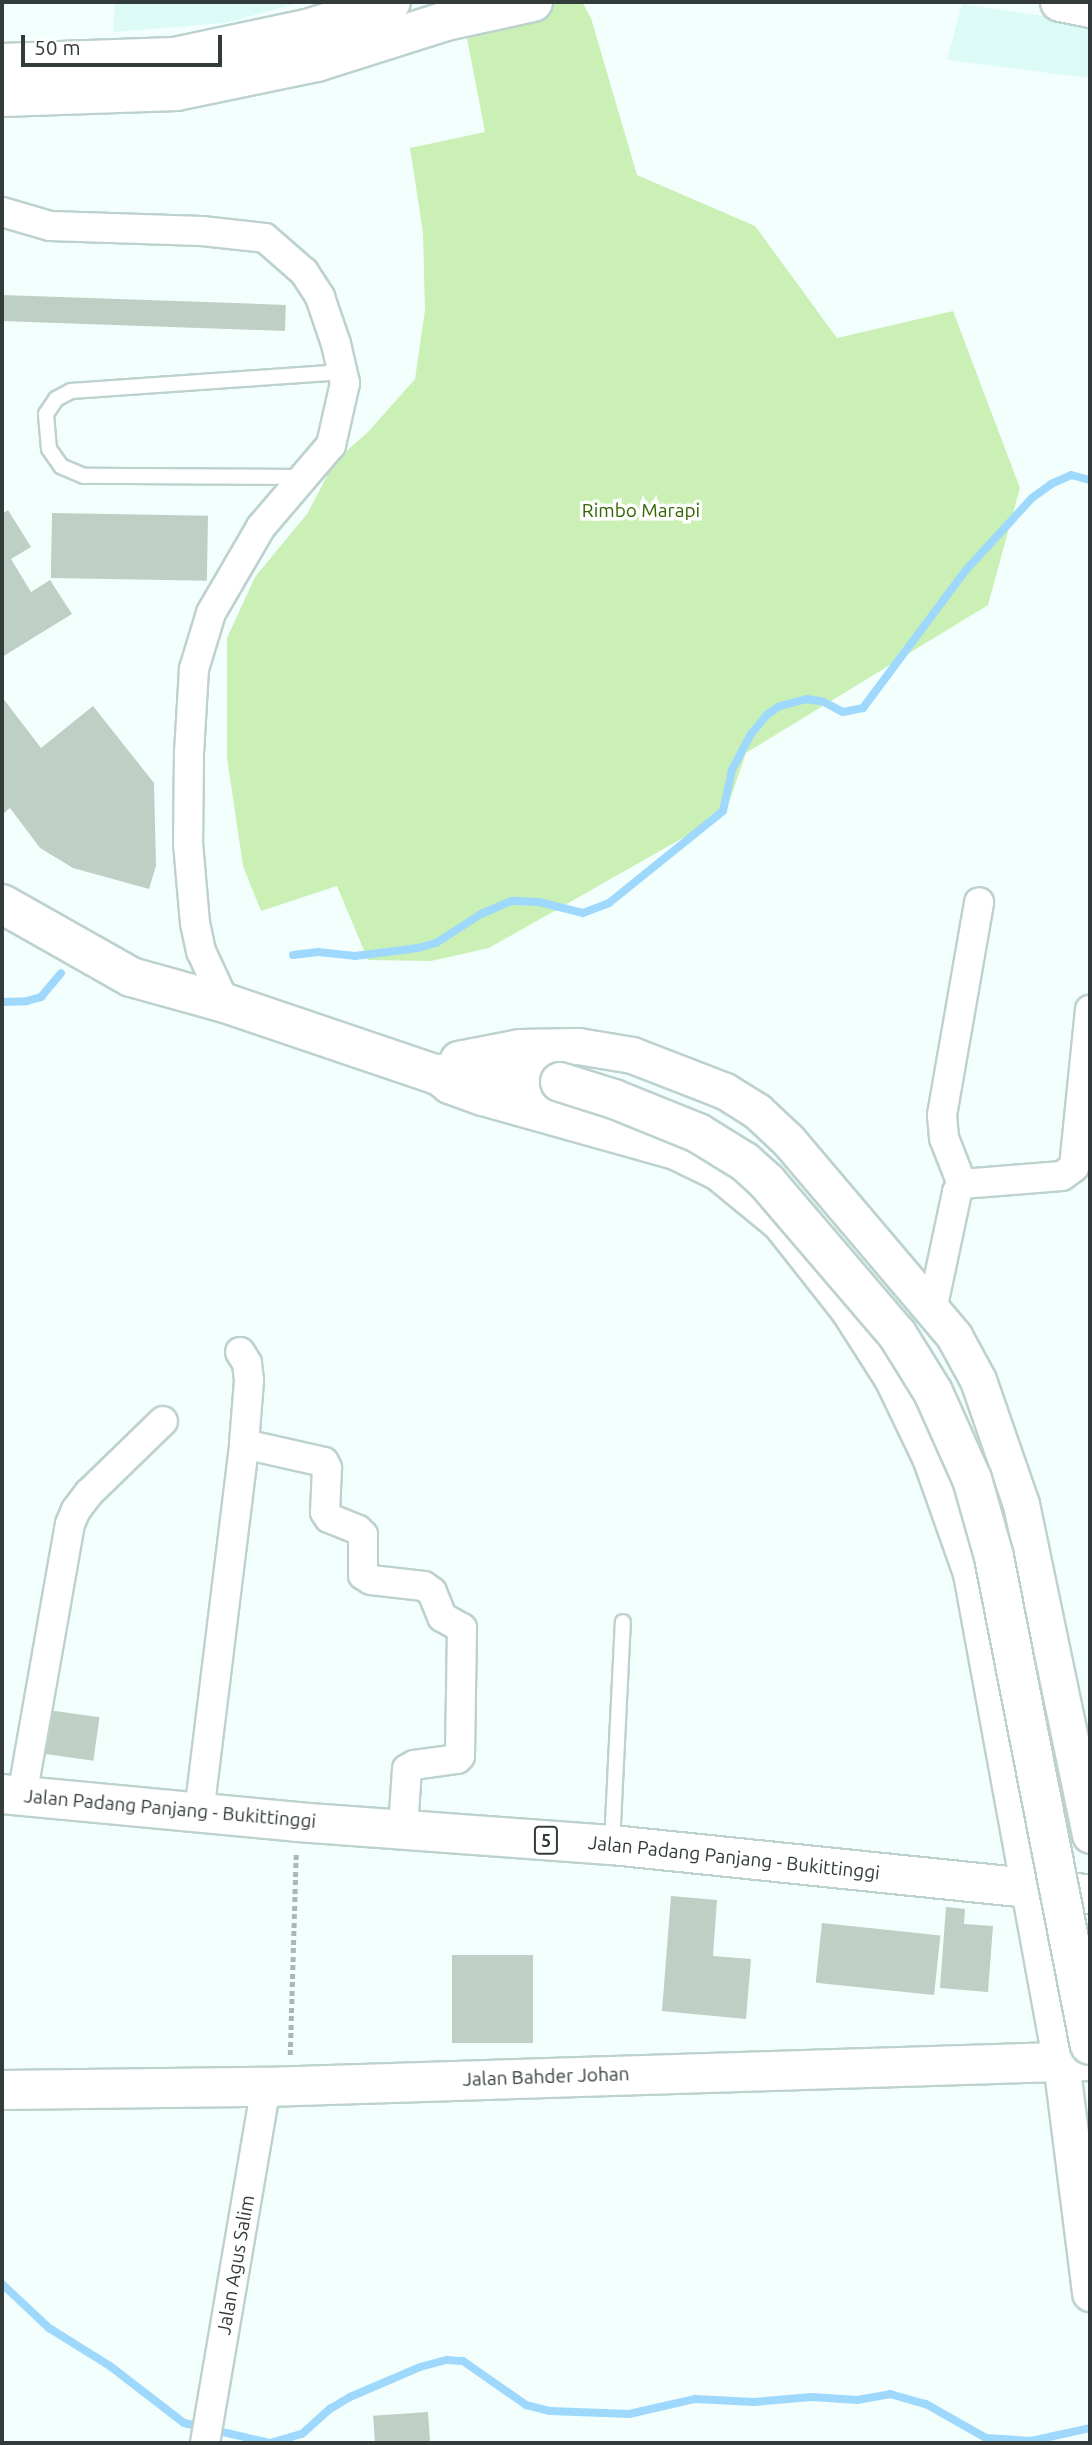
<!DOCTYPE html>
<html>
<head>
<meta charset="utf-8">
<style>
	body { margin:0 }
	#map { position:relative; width:1092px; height:2445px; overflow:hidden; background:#f2fffd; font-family:Ubuntu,sans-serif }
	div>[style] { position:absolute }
	.built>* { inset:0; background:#dcfbf6 }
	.green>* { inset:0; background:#cbf0b5 }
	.stream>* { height:8px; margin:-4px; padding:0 4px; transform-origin:4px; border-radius:4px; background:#9ed8fd }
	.building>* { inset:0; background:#becfc5; transform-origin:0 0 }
	.path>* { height:4.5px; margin-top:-2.25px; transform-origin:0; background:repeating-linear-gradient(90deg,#acb7b5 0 5px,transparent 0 8.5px) }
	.roads { filter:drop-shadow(2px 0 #bdd2cf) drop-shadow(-2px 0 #bdd2cf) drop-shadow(0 2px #bdd2cf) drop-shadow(0 -2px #bdd2cf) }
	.service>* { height:14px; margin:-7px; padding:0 7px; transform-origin:7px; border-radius:7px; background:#fff }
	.minor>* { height:28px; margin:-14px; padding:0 14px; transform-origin:14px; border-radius:14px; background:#fff }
	.tertiary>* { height:35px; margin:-17.5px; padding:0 17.5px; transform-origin:17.5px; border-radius:17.5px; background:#fff }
	.secondary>* { height:38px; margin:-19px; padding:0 19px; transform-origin:19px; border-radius:19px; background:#fff }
	.trunk>* { height:38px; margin:-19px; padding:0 19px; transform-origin:19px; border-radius:19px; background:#fff }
	.bridges { filter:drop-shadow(2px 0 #bdd2cf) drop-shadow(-2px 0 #bdd2cf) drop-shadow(0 2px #bdd2cf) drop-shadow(0 -2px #bdd2cf) }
	.secondary-bridge>* { height:38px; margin:-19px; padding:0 19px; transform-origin:19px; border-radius:19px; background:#fff }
	span { translate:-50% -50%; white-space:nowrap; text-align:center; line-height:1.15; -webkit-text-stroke:7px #fff; paint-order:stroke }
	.shield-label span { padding:2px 5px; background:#fff; border:2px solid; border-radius:5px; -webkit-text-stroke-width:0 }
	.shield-label { font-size:18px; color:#343c3b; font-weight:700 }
	.park-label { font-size:19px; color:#356402 }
	.street-label { font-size:19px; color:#343c3b }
	.frame { position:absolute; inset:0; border:4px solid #343c3b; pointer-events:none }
	.scale { position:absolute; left:21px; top:35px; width:201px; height:32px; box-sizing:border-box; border:4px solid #343c3b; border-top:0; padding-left:9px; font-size:21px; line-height:24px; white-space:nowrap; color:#343c3b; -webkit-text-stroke:5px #fff; paint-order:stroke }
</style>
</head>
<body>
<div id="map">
	<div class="built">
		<i style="clip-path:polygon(115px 2px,301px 2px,226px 23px,113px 32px)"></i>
		<i style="clip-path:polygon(962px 4px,1090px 23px,1090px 78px,947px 60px)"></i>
	</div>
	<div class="green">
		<i style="clip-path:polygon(460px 2px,582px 2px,591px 18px,637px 175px,755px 226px,837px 338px,953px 311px,1020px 488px,988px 605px,746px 753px,725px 814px,489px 948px,431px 961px,368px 960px,337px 886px,261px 911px,243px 866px,227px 758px,227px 638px,255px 577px,307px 514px,335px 461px,368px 432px,415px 379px,425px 310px,423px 233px,410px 148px,485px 132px)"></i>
	</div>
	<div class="stream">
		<i style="left:293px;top:955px;width:25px;rotate:-7deg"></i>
		<i style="left:318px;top:952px;width:37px;rotate:6deg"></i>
		<i style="left:355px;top:956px;width:64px;rotate:-7.2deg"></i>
		<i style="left:418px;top:948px;width:19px;rotate:-16deg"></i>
		<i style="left:436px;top:943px;width:54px;rotate:-32.8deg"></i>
		<i style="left:481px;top:914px;width:34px;rotate:-23deg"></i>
		<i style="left:512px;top:901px;width:27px;rotate:2deg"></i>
		<i style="left:539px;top:902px;width:45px;rotate:14deg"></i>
		<i style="left:583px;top:913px;width:28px;rotate:-21deg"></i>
		<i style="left:609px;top:903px;width:146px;rotate:-38.9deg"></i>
		<i style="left:723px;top:811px;width:42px;rotate:-77.6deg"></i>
		<i style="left:732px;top:770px;width:41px;rotate:-62.2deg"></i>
		<i style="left:751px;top:734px;width:26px;rotate:-50deg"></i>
		<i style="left:768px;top:714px;width:14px;rotate:-34deg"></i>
		<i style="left:780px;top:706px;width:27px;rotate:-15deg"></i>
		<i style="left:806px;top:699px;width:18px;rotate:9deg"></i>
		<i style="left:824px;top:702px;width:21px;rotate:28deg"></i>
		<i style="left:843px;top:712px;width:20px;rotate:-11deg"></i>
		<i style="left:863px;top:708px;width:172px;rotate:-53.3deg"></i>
		<i style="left:966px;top:570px;width:98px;rotate:-47.5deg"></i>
		<i style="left:1032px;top:498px;width:24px;rotate:-36deg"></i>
		<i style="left:1051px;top:484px;width:22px;rotate:-24deg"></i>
		<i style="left:1071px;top:475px;width:20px;rotate:15deg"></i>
		<i style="left:2px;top:1002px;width:25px;rotate:-2deg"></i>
		<i style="left:27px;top:1001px;width:15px;rotate:-16deg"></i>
		<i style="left:41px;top:997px;width:31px;rotate:-50deg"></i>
		<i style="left:2px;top:2284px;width:64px;rotate:43.1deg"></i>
		<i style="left:49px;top:2328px;width:72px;rotate:31.9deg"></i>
		<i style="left:110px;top:2366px;width:93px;rotate:37.6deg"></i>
		<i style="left:184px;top:2423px;width:88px;rotate:13.1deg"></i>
		<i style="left:270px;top:2443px;width:33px;rotate:-16deg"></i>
		<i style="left:302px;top:2434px;width:38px;rotate:-42deg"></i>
		<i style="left:330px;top:2409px;width:23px;rotate:-31deg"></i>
		<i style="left:350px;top:2397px;width:76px;rotate:-23.2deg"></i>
		<i style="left:420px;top:2367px;width:28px;rotate:-15deg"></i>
		<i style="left:447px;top:2360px;width:16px;rotate:4deg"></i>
		<i style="left:463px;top:2361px;width:77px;rotate:34.9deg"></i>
		<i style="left:526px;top:2405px;width:25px;rotate:14deg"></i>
		<i style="left:550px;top:2411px;width:79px;rotate:2.2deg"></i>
		<i style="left:629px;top:2414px;width:68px;rotate:-12.8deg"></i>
		<i style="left:695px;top:2399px;width:59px;rotate:2.9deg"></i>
		<i style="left:754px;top:2402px;width:58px;rotate:-4.9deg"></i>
		<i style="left:812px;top:2397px;width:45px;rotate:3.8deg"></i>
		<i style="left:857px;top:2400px;width:34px;rotate:-10deg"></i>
		<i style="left:890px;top:2394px;width:37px;rotate:16deg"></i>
		<i style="left:926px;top:2404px;width:69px;rotate:29.5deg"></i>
		<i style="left:986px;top:2438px;width:45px;rotate:3.8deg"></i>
		<i style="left:1031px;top:2441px;width:60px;rotate:-12.4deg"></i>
	</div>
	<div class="building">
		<i style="left:2px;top:295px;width:284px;height:26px;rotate:2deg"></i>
		<i style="clip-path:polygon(8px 510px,31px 547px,11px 559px,31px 592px,50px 580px,72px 614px,2px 657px,2px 514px)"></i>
		<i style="left:52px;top:513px;width:156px;height:65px;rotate:1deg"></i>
		<i style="clip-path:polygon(2px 697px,41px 748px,93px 706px,154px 783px,156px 866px,149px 889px,73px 868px,40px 848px,10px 808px,2px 815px)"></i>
		<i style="left:48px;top:1710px;width:52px;height:44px;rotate:8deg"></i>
		<i style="clip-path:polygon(671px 1896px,717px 1900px,713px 1956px,751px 1959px,746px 2019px,662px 2011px)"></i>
		<i style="clip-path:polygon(946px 1907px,965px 1909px,964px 1924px,993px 1926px,988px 1992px,940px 1988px)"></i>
		<i style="left:822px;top:1923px;width:119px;height:60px;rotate:6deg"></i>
		<i style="left:452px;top:1955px;width:81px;height:88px"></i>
		<i style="left:428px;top:2412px;width:31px;height:55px;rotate:86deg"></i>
	</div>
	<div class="path">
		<i style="left:290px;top:2055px;width:201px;rotate:-88.3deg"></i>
	</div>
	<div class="roads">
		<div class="service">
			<i style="left:303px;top:477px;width:219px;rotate:-179.7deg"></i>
			<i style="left:84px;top:476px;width:25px;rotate:-157deg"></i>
			<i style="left:61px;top:466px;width:21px;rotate:-125deg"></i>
			<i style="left:49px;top:449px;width:35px;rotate:-95deg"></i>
			<i style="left:46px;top:414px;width:18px;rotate:-56deg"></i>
			<i style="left:56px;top:399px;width:17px;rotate:-28deg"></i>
			<i style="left:71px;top:391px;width:273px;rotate:-4deg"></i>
			<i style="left:612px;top:1844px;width:222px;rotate:-87.2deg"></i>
		</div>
		<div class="minor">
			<i style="left:2px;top:212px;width:50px;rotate:16.3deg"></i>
			<i style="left:50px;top:226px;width:152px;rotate:1.9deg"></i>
			<i style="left:202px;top:231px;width:63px;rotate:6.3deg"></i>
			<i style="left:265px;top:238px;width:52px;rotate:41.1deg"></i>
			<i style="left:304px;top:272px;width:30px;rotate:57deg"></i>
			<i style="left:320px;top:297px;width:50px;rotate:71.2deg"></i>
			<i style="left:336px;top:344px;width:40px;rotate:77deg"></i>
			<i style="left:345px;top:383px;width:64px;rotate:102.7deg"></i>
			<i style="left:331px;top:445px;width:108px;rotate:130.5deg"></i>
			<i style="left:261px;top:527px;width:99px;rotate:120.2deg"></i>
			<i style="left:211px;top:613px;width:59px;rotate:106.9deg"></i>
			<i style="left:194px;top:669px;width:84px;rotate:93.4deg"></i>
			<i style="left:189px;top:753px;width:90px;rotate:90.6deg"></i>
			<i style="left:188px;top:843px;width:80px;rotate:85deg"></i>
			<i style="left:195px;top:923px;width:29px;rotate:78deg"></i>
			<i style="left:201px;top:951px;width:57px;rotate:65.2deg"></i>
			<i style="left:962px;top:1184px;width:49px;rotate:-111.4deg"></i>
			<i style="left:944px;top:1138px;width:23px;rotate:-95deg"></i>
			<i style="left:942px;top:1115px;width:216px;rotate:-80.1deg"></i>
			<i style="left:932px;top:1310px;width:121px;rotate:-78deg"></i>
			<i style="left:957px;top:1192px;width:9px;rotate:-58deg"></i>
			<i style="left:962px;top:1184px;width:100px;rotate:-4.6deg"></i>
			<i style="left:1062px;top:1176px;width:15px;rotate:-37deg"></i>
			<i style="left:1074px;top:1167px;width:158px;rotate:-84.2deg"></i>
			<i style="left:244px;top:1444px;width:82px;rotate:12.7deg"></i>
			<i style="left:324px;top:1462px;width:7px;rotate:63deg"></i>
			<i style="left:327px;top:1468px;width:44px;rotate:92.6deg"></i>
			<i style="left:325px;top:1512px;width:7px;rotate:56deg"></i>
			<i style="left:329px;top:1518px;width:31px;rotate:22deg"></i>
			<i style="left:358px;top:1530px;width:7px;rotate:45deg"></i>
			<i style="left:363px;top:1535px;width:40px;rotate:90deg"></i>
			<i style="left:363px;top:1575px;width:9px;rotate:32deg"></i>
			<i style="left:371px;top:1580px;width:53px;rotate:6.5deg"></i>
			<i style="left:424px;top:1586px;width:10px;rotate:37deg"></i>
			<i style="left:432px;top:1592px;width:27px;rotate:68deg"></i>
			<i style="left:442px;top:1617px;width:23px;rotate:29deg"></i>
			<i style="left:462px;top:1628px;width:128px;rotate:90.9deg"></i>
			<i style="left:460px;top:1756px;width:4px;rotate:135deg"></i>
			<i style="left:457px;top:1759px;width:43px;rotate:172.1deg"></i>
			<i style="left:414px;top:1765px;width:8px;rotate:150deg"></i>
			<i style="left:407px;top:1769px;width:59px;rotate:93.9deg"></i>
			<i style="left:22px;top:1796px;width:276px;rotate:-80deg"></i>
			<i style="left:70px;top:1524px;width:15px;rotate:-67deg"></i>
			<i style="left:76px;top:1510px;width:21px;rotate:-53deg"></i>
			<i style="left:89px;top:1493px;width:103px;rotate:-44.2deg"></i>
			<i style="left:199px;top:1813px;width:372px;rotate:-83deg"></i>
			<i style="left:244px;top:1444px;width:64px;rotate:-85.5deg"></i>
			<i style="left:249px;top:1380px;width:17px;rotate:-97deg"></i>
			<i style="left:247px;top:1363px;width:13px;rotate:-122deg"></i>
			<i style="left:205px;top:2443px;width:361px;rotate:-80.3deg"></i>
		</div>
		<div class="tertiary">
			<i style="left:458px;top:1059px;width:62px;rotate:-11.1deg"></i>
			<i style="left:519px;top:1047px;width:59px;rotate:-1deg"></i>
			<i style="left:578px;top:1046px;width:55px;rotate:9.5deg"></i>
			<i style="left:632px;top:1055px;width:100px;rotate:21.2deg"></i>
			<i style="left:725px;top:1091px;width:38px;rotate:32deg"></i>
			<i style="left:757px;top:1111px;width:42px;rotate:43.1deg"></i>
			<i style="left:788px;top:1140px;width:257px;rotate:49.7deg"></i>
			<i style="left:954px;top:1336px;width:50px;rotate:61.4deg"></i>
			<i style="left:978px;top:1380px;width:131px;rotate:70.9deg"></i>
			<i style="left:1021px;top:1504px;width:338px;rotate:78.2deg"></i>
			<i style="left:435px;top:1074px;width:18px;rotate:38deg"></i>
			<i style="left:449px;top:1085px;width:35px;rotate:20deg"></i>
			<i style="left:482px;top:1097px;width:200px;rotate:15.6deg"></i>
			<i style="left:675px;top:1151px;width:48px;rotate:26deg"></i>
			<i style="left:718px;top:1172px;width:80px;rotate:39.4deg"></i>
			<i style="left:780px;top:1223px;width:110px;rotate:51.7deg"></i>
			<i style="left:848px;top:1309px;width:82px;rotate:57.5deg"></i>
			<i style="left:892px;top:1378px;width:88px;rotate:64.3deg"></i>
			<i style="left:930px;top:1457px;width:123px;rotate:70.5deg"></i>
			<i style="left:971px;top:1573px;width:497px;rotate:79.6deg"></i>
			<i style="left:1061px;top:2062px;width:233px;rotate:82.8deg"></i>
		</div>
		<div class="secondary">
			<i style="left:1060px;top:2px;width:31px;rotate:11deg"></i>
			<i style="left:2px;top:63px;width:172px;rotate:-2deg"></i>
			<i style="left:174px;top:57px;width:136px;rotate:-11.9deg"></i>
			<i style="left:307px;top:29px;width:88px;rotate:-17.8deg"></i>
			<i style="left:2px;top:97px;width:175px;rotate:-2deg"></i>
			<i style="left:177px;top:91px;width:143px;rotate:-11.7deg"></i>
			<i style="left:317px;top:62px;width:135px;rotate:-17.6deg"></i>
			<i style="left:446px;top:21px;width:89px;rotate:-12.3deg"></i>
			<i style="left:2px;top:904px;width:148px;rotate:29.5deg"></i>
			<i style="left:131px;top:977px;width:98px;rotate:15.5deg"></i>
			<i style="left:225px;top:1003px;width:222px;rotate:18.7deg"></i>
			<i style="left:435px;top:1074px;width:52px;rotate:-1.1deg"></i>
			<i style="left:487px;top:1073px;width:74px;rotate:7deg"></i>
			<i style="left:2px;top:2090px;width:264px;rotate:-0.7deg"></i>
			<i style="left:266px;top:2087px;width:824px;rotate:-1.81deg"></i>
		</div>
		<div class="trunk">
			<i style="left:2px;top:1794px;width:296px;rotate:5.4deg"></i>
			<i style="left:297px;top:1822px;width:316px;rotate:4.2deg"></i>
			<i style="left:612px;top:1845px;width:481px;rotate:5.9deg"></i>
		</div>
	</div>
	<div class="bridges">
		<div class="secondary-bridge">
			<i style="left:560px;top:1082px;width:57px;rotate:17.5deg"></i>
			<i style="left:614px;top:1099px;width:91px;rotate:22deg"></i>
			<i style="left:698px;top:1133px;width:55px;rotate:31.7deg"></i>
			<i style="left:745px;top:1162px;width:30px;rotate:42deg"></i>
			<i style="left:767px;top:1182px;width:200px;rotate:49.5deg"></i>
			<i style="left:897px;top:1334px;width:68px;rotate:58.2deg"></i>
			<i style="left:933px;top:1392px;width:95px;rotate:65.9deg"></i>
			<i style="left:972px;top:1479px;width:81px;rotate:74.2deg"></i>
			<i style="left:994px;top:1557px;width:497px;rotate:78.9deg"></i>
		</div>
	</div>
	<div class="shield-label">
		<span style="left:546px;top:1840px">5</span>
	</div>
	<div class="park-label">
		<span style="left:641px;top:511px">Rimbo Marapi</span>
	</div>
	<div class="street-label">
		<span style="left:170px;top:1809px;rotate:5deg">Jalan Padang Panjang - Bukittinggi</span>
		<span style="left:734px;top:1858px;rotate:6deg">Jalan Padang Panjang - Bukittinggi</span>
		<span style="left:546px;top:2077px;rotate:-2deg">Jalan Bahder Johan</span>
		<span style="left:236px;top:2265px;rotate:-80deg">Jalan Agus Salim</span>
	</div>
	<div class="frame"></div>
	<div class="scale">50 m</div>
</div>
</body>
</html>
